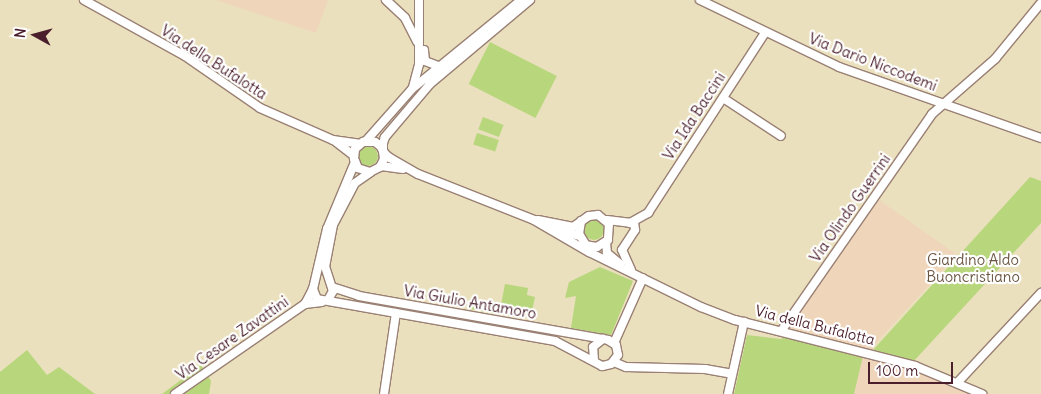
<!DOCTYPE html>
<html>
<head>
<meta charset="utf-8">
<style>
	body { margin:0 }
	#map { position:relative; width:1041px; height:394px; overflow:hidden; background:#eae0bd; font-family:Delius,sans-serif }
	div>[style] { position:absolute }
	.built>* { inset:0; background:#efd6bb }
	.green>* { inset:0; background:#b8d67c; transform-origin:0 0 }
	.round { border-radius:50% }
	.roads { filter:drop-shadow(1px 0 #9a8074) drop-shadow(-1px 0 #9a8074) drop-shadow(0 1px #9a8074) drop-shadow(0 -1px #9a8074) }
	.minor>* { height:8px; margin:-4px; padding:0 4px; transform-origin:4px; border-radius:4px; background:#fff }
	span { translate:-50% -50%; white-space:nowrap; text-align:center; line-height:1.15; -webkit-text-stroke:4.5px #fff; paint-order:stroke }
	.street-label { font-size:15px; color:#4a1f2b }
	.park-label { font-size:15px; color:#6b5643 }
	.north { position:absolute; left:10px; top:10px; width:50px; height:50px; -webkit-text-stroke:4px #fff; paint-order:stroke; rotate:277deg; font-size:14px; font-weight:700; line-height:20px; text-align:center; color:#4a1f2b }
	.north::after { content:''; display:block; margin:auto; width:18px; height:22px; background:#4a1f2b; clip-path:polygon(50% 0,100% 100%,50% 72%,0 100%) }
	.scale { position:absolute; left:868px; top:362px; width:85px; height:22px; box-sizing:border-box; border:2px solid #4a1f2b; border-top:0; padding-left:6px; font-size:15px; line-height:18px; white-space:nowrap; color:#4a1f2b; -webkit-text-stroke:4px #fff; paint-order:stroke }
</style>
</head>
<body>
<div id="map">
	<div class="built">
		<i style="clip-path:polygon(216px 0,328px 0,316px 33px)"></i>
		<i style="clip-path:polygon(875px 197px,957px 255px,876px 343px,872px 352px,785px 330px)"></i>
		<i style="clip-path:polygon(863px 353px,914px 368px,978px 394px,854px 394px)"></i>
	</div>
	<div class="green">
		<i style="left:490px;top:42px;width:75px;height:47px;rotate:27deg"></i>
		<i style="left:483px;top:117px;width:22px;height:13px;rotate:21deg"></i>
		<i style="left:477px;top:133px;width:23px;height:12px;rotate:18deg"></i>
		<i class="round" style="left:358px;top:146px;width:20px;height:20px"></i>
		<i style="clip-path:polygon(1030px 177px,1041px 181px,1041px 223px,913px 362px,873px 350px)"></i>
		<i class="round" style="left:584px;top:220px;width:20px;height:20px"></i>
		<i style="clip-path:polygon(600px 267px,633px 281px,611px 335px,571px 328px,576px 296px,565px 298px,569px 282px)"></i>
		<i style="clip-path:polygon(505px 284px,528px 288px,527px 295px,535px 297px,531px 316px,500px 310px)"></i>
		<i style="left:470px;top:299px;width:28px;height:10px;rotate:10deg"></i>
		<i style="clip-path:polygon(747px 335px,780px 339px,790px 336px,863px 356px,854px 394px,734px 394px)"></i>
		<i style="clip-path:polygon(27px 350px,47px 375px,59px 367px,95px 394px,0 394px,0 372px)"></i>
		<i style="clip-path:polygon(201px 365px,211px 381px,209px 394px,162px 394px)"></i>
	</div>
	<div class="roads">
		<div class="minor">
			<i style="left:84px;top:0;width:115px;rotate:29deg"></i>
			<i style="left:185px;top:56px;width:91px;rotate:34.7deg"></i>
			<i style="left:260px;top:108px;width:80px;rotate:23.7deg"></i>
			<i style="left:333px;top:140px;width:27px;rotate:8deg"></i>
			<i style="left:386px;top:0;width:26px;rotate:43deg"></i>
			<i style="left:405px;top:18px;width:27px;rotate:63deg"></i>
			<i style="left:530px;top:0;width:131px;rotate:140deg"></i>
			<i style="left:430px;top:84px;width:70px;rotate:130.3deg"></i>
			<i style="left:385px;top:137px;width:6px;rotate:108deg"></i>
			<i style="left:383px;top:143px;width:8px;rotate:90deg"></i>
			<i style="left:383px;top:151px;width:8px;rotate:83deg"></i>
			<i style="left:384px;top:159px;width:9px;rotate:117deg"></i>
			<i style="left:380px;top:167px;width:11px;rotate:153deg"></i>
			<i style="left:370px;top:172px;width:13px;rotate:-162deg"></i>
			<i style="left:358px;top:168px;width:10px;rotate:-114deg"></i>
			<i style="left:354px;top:159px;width:10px;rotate:-84deg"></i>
			<i style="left:355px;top:149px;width:11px;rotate:-41deg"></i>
			<i style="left:363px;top:142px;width:12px"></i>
			<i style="left:375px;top:142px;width:5px;rotate:37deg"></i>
			<i style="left:379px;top:145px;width:3px;rotate:45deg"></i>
			<i style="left:381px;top:147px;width:4px;rotate:63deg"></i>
			<i style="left:383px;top:151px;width:5px;rotate:53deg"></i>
			<i style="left:386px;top:155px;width:5px;rotate:37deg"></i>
			<i style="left:390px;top:158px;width:32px;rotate:30deg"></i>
			<i style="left:418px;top:174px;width:125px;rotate:21.6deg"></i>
			<i style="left:534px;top:220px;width:64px;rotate:30.2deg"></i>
			<i style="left:589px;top:252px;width:125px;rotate:26.2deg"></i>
			<i style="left:701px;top:307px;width:36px;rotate:21deg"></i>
			<i style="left:735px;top:320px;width:186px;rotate:14.3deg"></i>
			<i style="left:915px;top:366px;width:73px;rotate:22.7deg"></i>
			<i style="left:700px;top:0;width:154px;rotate:25.7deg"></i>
			<i style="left:839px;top:67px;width:214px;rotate:19.4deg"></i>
			<i style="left:424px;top:50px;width:11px;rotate:85deg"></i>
			<i style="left:425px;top:61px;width:14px;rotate:21deg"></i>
			<i style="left:413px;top:87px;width:24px;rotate:-75deg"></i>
			<i style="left:419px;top:64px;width:64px;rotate:-90deg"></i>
			<i style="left:723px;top:98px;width:69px;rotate:33.2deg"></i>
			<i style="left:335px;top:141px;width:23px;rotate:38deg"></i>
			<i style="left:366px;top:141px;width:69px;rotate:-48.5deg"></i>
			<i style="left:412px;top:89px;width:141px;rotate:-39.2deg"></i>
			<i style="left:381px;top:166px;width:22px;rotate:8deg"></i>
			<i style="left:538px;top:220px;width:36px;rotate:11deg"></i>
			<i style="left:573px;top:227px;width:19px;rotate:-35deg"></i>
			<i style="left:589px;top:216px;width:9px;rotate:-6deg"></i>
			<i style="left:598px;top:215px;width:14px;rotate:39deg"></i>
			<i style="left:609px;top:224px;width:16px;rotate:94deg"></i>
			<i style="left:608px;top:240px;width:13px;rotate:148deg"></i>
			<i style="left:597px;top:247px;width:11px;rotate:-170deg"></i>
			<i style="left:586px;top:245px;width:13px;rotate:-122deg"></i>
			<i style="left:579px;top:234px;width:13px;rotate:-81deg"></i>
			<i style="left:607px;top:220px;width:23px;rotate:7deg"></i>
			<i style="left:630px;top:223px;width:21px;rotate:-29deg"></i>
			<i style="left:648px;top:213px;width:215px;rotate:-57deg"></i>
			<i style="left:553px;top:229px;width:27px;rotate:15deg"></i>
			<i style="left:606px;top:242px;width:11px;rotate:85deg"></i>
			<i style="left:607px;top:253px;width:17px;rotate:40deg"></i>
			<i style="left:631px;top:270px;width:22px;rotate:-114deg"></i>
			<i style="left:622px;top:250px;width:24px;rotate:-57deg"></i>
			<i style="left:635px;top:230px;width:8px;rotate:-97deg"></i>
			<i style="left:332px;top:287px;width:28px;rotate:18deg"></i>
			<i style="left:359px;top:296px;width:253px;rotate:10deg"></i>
			<i style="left:608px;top:340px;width:9px;rotate:32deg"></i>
			<i style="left:616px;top:345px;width:10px;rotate:79deg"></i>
			<i style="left:618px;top:355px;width:11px;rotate:128deg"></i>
			<i style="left:611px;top:364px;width:9px;rotate:167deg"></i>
			<i style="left:602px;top:366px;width:53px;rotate:-152deg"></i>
			<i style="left:555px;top:341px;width:242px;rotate:-170deg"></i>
			<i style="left:317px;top:299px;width:11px;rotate:-112deg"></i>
			<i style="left:313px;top:289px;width:62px;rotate:-76.9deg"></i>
			<i style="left:327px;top:229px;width:73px;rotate:-67.3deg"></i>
			<i style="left:313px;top:289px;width:17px;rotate:118deg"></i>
			<i style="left:305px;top:304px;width:17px;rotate:-7deg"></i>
			<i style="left:328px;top:300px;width:10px;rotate:-61deg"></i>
			<i style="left:333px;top:291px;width:25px;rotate:-108deg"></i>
			<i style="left:325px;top:267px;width:43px;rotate:-79.2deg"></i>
			<i style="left:333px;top:225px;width:47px;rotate:-62.4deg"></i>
			<i style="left:355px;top:183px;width:19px;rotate:-35deg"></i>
			<i style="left:782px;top:330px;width:263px;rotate:-55.2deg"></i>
			<i style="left:932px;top:114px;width:84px;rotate:-41.1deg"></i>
			<i style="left:995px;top:59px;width:72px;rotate:-50.6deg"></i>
			<i style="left:614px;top:343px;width:71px;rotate:-66deg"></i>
			<i style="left:594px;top:360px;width:13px;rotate:-94deg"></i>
			<i style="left:593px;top:347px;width:13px;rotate:-39deg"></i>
			<i style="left:614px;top:362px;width:13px;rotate:23deg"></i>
			<i style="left:626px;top:367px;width:79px;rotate:1.5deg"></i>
			<i style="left:705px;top:369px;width:27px;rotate:10deg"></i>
			<i style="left:958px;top:382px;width:122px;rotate:-47deg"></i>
			<i style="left:175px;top:394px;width:158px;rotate:-34.7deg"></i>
			<i style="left:384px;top:394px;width:82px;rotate:-81.6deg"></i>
			<i style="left:728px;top:394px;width:74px;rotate:-77.5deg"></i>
		</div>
	</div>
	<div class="street-label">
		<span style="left:214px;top:62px;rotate:33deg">Via della Bufalotta</span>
		<span style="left:873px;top:62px;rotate:21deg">Via Dario Niccodemi</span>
		<span style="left:694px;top:116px;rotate:-57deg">Via Ida Baccini</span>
		<span style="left:850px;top:208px;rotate:-55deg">Via Olindo Guerrini</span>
		<span style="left:470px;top:302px;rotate:10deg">Via Giulio Antamoro</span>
		<span style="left:815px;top:325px;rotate:14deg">Via della Bufalotta</span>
		<span style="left:232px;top:338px;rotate:-35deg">Via Cesare Zavattini</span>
	</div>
	<div class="park-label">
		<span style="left:973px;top:268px">Giardino Aldo<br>Buoncristiano</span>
	</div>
	<div class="north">N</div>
	<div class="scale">100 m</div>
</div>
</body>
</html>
